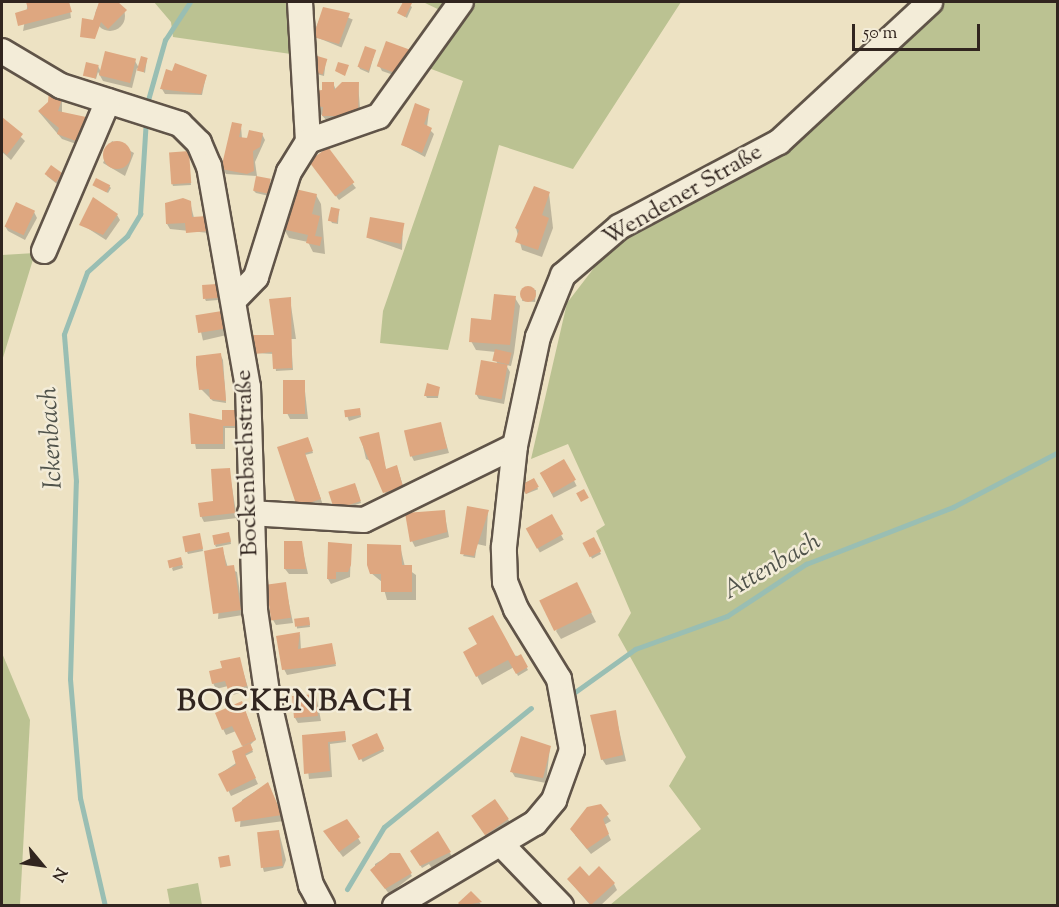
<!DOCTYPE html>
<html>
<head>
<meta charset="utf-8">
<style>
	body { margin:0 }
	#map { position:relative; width:1059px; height:907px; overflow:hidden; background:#ede2c3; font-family:"Sorts Mill Goudy",serif }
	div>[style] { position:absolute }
	.green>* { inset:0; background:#bbc292 }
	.shadow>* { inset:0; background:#0003; transform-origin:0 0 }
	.round { border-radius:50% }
	.stream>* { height:5px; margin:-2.5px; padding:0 2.5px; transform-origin:2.5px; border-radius:2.5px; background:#99beb3 }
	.building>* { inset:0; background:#dea780; transform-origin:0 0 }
	.roads { filter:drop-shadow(2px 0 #605448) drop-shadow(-2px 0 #605448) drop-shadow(0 2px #605448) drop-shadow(0 -2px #605448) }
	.minor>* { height:24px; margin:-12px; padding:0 12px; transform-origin:12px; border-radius:12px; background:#f3ecd8 }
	span { translate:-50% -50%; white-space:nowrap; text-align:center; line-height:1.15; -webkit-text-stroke:5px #f3ecd8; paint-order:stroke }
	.street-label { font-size:24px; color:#31251f }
	.water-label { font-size:26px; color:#50534b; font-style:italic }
	.district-label { font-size:30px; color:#31251f; font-weight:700; letter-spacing:1.5px }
	.frame { position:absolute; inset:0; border:3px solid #31251f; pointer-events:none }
	.north { position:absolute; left:12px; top:835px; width:60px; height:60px; -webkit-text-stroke:4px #f3ecd8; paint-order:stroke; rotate:119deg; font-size:16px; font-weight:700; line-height:24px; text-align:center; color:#31251f }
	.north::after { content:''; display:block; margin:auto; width:21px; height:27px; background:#31251f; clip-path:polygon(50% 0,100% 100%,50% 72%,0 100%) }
	.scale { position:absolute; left:852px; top:24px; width:128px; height:27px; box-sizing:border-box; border:3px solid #31251f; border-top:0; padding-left:8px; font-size:18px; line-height:21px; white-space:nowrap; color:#31251f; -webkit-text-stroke:4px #f3ecd8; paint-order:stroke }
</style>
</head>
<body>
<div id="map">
	<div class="green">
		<i style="clip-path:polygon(154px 2px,295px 2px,298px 55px,173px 37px,171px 22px)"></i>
		<i style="clip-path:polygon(423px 2px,681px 2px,573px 169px,499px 145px,448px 350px,380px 343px,383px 311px,463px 81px,426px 67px,446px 13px)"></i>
		<i style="clip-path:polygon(942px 2px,1057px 2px,1057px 905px,610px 905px,701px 829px,669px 786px,686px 757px,618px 635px,631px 613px,596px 531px,605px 525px,568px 444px,531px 459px,567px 303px,597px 264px,629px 236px,787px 147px)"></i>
		<i style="clip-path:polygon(35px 253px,2px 361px,2px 374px,2px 255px)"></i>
		<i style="clip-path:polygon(2px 653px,30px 720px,20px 905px,2px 905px)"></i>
		<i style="clip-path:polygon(198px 883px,202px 905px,170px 905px,167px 889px)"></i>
	</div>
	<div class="shadow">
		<i class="round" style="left:95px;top:1px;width:30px;height:30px"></i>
		<i style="clip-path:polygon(28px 2px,69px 2px,71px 18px,23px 31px)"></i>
		<i style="clip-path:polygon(405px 2px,412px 7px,407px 18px,399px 13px)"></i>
		<i style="left:324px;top:8px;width:31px;height:30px;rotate:22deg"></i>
		<i style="clip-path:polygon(375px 51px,369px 73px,360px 69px,359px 67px)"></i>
		<i style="clip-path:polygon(410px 51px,405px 79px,382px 71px,379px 65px)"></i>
		<i style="clip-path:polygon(147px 59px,145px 73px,137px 68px,132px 88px,103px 81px,98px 72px,96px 79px,84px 74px,98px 66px,101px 72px,135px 61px,139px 68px)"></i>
		<i style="clip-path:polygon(326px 60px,324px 76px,313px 73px)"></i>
		<i style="clip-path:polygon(173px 73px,206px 76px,202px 95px,165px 94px,162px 89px)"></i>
		<i style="clip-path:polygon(333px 83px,336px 90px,358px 83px,361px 121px,327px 121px,319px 112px,316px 106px)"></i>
		<i style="clip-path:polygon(62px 98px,62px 114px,88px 124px,79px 145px,62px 139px,39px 112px)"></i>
		<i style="clip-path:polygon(429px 111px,427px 127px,434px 134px,425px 157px,403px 145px)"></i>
		<i style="clip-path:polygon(2px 119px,25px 141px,11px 160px,2px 152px)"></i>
		<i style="clip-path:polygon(241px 126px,242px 139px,262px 134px,265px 140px,255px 162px,257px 176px,226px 174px,223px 169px)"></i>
		<i style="clip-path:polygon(112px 141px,134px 153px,125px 176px,103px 163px)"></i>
		<i style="clip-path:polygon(188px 152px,191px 185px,173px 186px,172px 183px)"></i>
		<i style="clip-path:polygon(314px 166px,352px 183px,356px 188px,339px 200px)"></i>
		<i style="clip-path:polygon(51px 167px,62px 177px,57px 184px,47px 176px)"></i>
		<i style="clip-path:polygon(270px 181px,269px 196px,256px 193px,254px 191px)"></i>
		<i style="clip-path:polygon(95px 185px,109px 186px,111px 188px,108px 193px)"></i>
		<i style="clip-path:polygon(549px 193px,553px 228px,542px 257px,522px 250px,516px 228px)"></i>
		<i style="clip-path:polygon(316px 195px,321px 204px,325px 254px,313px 252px,308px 242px,289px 238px,284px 229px)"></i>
		<i style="clip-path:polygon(190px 202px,194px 218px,208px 219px,209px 233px,170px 229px,167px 224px)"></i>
		<i style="clip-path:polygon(339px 210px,338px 224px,332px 223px,331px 221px)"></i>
		<i style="clip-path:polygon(34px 212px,37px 218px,25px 240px,8px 231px,5px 226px)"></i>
		<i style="clip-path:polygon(117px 215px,120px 220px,106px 240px,81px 224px)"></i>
		<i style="clip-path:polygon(403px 225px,402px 250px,368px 238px)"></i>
		<i style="clip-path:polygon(217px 288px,218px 300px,206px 301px,205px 299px)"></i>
		<i style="left:523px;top:289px;width:13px;height:12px;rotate:4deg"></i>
		<i style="clip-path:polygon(515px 298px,520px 306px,514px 353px,511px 366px,506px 365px,510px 372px,504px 404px,479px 399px,476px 394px,497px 365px,496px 352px,476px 350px,471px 341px)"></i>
		<i style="clip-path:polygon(290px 299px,296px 339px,291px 339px,293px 370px,276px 371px,274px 354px,254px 353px,277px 336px)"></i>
		<i style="left:228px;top:311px;width:23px;height:31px;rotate:77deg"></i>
		<i style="clip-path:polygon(220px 354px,223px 360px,226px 403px,213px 401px,201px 389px)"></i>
		<i style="clip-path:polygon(304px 382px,308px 419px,290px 419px,287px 413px)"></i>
		<i style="clip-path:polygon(439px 388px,438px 398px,427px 398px,426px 396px)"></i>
		<i style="clip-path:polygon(224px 411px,239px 428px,225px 428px,225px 449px,196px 449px,190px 415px,224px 422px)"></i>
		<i style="clip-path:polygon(360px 412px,361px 417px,349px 421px,346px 413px)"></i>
		<i style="clip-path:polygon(440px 423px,449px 453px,414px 461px,411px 455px)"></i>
		<i style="clip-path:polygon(378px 434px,386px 470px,397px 467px,405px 492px,387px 497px,374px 463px,366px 459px,361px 438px)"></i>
		<i style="clip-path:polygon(309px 441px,313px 453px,305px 455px,323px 505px,301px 511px,279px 448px)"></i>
		<i style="left:564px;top:461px;width:28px;height:26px;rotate:63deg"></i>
		<i style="clip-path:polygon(229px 469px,237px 518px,204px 522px,201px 516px,215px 503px)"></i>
		<i style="left:534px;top:479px;width:11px;height:13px;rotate:68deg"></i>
		<i style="clip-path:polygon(356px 487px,361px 503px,338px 511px)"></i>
		<i style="clip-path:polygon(444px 511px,449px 537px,415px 547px,412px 541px)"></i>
		<i style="clip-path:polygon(488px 511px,486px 546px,477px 544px,475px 558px,463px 556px)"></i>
		<i style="left:551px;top:516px;width:27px;height:27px;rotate:62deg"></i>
		<i style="clip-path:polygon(200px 536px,203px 551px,188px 554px,187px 552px)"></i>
		<i style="clip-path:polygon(230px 536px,231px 544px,216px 547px,215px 545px)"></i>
		<i style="left:593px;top:539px;width:17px;height:10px;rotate:62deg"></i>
		<i style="clip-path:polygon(301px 543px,308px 574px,289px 574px,285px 569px)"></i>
		<i style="clip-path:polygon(351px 545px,350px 577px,331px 584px,328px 579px)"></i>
		<i style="clip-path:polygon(400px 546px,405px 567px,416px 575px,416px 600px,387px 600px,382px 582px,371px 573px)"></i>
		<i style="clip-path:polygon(223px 551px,228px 568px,237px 572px,243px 615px,218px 619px)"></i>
		<i style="clip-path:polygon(181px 561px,183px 568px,173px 571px,172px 568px)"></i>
		<i style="clip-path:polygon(285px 584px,293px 623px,276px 625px,273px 620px)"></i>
		<i style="clip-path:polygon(581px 593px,596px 622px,561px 639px,556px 631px)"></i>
		<i style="left:309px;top:619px;width:8px;height:13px;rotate:83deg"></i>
		<i style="clip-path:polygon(300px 633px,301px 650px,332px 647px,336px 666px,287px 675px,284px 669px)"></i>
		<i style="clip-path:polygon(465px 653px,520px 656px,528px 670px,518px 676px,514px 667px,482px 685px)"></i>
		<i style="clip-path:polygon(239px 658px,249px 691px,232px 695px,228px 686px,216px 689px,213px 683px)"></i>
		<i style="clip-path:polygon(316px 695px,321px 721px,298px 723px,295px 718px)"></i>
		<i style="clip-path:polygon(244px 708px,256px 739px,250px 745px,253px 752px,245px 756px,258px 784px,231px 796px,220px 774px,239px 761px,244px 748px,236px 731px,226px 735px,223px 729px)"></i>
		<i style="clip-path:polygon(615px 712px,626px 761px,606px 765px,602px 759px)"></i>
		<i style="clip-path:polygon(345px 735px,346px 742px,330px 744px,332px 777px,309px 779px,304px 736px)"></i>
		<i style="left:376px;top:735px;width:18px;height:24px;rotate:63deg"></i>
		<i style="clip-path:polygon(550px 747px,546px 783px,515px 777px,512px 772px)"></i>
		<i style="clip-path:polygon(268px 783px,284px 821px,240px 827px,242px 800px)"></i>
		<i style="clip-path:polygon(600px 806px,611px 821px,604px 825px,611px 840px,591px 854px,575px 835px)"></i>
		<i style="clip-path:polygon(508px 819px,511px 825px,490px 841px,477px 823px)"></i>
		<i style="clip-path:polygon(279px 832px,286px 860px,283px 868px,264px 872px,261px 861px)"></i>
		<i style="clip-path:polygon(438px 833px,453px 858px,433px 870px,429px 864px,422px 868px,412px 852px)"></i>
		<i style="clip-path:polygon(328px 837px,358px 838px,361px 843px,343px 857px)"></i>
		<i style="clip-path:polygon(390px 855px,404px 878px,395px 858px,399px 855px,412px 876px,389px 894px,375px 874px,375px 864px)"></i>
		<i style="clip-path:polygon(588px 878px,614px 884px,617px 890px,600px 906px,591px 906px,568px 879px)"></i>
		<i style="clip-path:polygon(471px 893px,480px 903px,481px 906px,462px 906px)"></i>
		<i style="clip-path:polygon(541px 900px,547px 906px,535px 906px)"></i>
	</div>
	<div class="stream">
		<i style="left:146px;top:107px;width:70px;rotate:-74.2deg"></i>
		<i style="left:165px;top:40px;width:45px;rotate:-56.7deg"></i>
		<i style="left:575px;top:692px;width:74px;rotate:-35.6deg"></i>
		<i style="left:635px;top:649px;width:98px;rotate:-19.7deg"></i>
		<i style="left:727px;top:616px;width:95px;rotate:-33.4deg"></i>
		<i style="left:806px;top:564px;width:158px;rotate:-21.2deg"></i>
		<i style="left:953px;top:507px;width:119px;rotate:-27.6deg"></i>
		<i style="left:347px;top:889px;width:72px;rotate:-59.2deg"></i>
		<i style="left:384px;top:827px;width:189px;rotate:-39deg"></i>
		<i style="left:105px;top:906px;width:111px;rotate:-103deg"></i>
		<i style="left:80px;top:798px;width:119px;rotate:-94.8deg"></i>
		<i style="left:70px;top:679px;width:198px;rotate:-88.3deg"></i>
		<i style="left:76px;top:481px;width:147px;rotate:-94.7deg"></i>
		<i style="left:64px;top:334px;width:66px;rotate:-69.6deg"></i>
		<i style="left:87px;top:272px;width:54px;rotate:-42deg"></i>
		<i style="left:127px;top:236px;width:26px;rotate:-59deg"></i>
		<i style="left:140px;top:214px;width:95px;rotate:-86.4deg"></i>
	</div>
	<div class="building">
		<i style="clip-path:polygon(26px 2px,69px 2px,72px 12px,18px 26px,15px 13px,28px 9px)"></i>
		<i style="clip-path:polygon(99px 2px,118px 2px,127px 10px,108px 29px,101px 22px,95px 39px,80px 37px,82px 18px,93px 20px)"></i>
		<i style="clip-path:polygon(403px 2px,412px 3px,405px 17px,397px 13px)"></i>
		<i style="clip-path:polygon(323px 7px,350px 13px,339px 44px,313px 37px)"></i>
		<i style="left:386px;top:41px;width:27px;height:27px;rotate:20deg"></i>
		<i style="left:365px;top:46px;width:12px;height:22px;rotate:20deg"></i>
		<i style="left:105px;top:51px;width:32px;height:25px;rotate:14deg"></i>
		<i style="left:314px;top:55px;width:14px;height:16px;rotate:17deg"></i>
		<i style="left:141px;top:56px;width:7px;height:15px;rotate:16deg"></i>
		<i style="left:86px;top:62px;width:13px;height:14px;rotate:13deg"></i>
		<i style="clip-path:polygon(338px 62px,349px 65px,345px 76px,335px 71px)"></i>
		<i style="clip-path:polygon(175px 63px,207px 75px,201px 94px,160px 89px,166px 69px,172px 71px)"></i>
		<i style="clip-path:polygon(322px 82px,334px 82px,334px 90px,342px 82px,359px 82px,358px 116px,322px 116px,323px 107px,315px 106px,314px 91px,322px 90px)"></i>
		<i style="clip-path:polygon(49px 90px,63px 96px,58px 111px,86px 117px,76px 141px,57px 134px,59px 128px,38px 111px,48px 102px)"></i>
		<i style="clip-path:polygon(415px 103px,430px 109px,424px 124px,432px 128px,422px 153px,401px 145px)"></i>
		<i style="clip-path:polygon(2px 117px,23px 134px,7px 155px,2px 151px)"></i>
		<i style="clip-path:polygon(232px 122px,242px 124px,239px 137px,247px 138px,249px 130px,263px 133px,260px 147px,253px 151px,254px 171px,247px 174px,221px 169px)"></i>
		<i class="round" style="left:103px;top:141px;width:28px;height:28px"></i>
		<i style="left:328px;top:147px;width:44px;height:24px;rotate:53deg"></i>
		<i style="left:189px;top:151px;width:32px;height:20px;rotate:86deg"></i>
		<i style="left:51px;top:165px;width:14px;height:11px;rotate:36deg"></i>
		<i style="left:256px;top:176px;width:15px;height:15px;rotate:11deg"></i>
		<i style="left:96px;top:178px;width:16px;height:8px;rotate:27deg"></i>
		<i style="clip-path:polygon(534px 186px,550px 192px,542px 215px,549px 218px,538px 250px,515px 242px,519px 230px,515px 228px)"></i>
		<i style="clip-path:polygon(291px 188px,317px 194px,312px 214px,320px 216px,315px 236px,322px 237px,320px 246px,306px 243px,308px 235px,282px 229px)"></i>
		<i style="clip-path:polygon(93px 197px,118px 214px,103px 235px,79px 225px)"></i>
		<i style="clip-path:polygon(183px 198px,191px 201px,192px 217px,208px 216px,208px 231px,186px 233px,185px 223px,166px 224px,165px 203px)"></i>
		<i style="left:16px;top:202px;width:21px;height:27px;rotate:25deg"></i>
		<i style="left:331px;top:207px;width:9px;height:14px;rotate:13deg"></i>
		<i style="left:370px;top:217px;width:35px;height:21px;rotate:10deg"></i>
		<i style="left:217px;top:284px;width:14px;height:15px;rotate:86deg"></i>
		<i class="round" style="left:520px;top:286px;width:16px;height:16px"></i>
		<i style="clip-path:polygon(494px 294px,516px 296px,510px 345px,469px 342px,471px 318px,491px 320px)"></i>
		<i style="clip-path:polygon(291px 297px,292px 368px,273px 369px,272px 352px,253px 354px,251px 335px,274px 335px,269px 299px)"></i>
		<i style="left:228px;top:310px;width:18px;height:33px;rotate:81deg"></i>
		<i style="left:495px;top:349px;width:17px;height:12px;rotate:13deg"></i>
		<i style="clip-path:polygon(221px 353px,225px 387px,226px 401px,210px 399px,209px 389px,199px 390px,196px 365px,196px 356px)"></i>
		<i style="left:481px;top:360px;width:27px;height:35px;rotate:10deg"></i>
		<i style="left:283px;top:380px;width:22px;height:34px"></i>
		<i style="clip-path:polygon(427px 383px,440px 387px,438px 396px,424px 396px)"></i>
		<i style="left:360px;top:408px;width:7px;height:16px;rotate:82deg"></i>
		<i style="clip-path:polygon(222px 410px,239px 410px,239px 426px,223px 426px,223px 444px,191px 444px,189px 413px,222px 420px)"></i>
		<i style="left:441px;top:422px;width:27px;height:38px;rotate:77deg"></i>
		<i style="clip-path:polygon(379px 432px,386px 469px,397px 465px,403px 487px,383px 493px,359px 437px)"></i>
		<i style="clip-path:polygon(308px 437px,313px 451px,305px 453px,321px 499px,297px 507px,277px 447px)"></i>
		<i style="left:564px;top:459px;width:24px;height:28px;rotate:60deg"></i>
		<i style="clip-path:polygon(230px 468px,235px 513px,200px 517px,198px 503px,213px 501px,211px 469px)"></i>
		<i style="left:534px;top:478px;width:10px;height:15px;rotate:61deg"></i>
		<i style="left:355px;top:483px;width:19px;height:28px;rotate:72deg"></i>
		<i style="left:584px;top:489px;width:10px;height:9px;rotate:61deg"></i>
		<i style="clip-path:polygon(467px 506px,489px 510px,474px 556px,460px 554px)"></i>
		<i style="clip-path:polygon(445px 510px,447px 532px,410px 542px,405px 513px)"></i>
		<i style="left:552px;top:514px;width:23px;height:30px;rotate:61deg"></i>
		<i style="left:229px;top:532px;width:10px;height:17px;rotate:79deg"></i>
		<i style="left:200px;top:533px;width:16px;height:18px;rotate:79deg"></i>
		<i style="left:594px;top:537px;width:16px;height:13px;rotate:63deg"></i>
		<i style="clip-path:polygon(284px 541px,302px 541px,306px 569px,284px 569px)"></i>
		<i style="clip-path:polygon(328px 542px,352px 544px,351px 565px,348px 572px,336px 572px,336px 579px,327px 579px)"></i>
		<i style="clip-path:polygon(367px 544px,401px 545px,402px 565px,412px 565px,412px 592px,381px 592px,381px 574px,370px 574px,367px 565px)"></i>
		<i style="clip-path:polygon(223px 547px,226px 566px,234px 565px,241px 610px,213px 614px,204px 551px)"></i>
		<i style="left:181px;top:557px;width:8px;height:14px;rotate:76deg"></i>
		<i style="left:286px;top:582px;width:36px;height:20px;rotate:82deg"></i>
		<i style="left:577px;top:582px;width:34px;height:42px;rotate:64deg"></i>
		<i style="clip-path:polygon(493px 615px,516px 657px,521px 654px,528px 667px,516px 674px,508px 660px,476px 677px,463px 652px,477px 644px,468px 628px)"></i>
		<i style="left:309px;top:617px;width:8px;height:15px;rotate:83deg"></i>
		<i style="clip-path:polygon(300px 632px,298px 649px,332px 643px,336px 664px,282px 670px,276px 636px)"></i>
		<i style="clip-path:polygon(240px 657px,247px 686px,228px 690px,225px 681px,212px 684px,209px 671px,222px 668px,220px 661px)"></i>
		<i style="left:316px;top:694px;width:22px;height:24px;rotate:85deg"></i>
		<i style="clip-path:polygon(242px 701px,256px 740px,242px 746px,232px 726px,222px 730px,215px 713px)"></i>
		<i style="clip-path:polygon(616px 710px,623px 755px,601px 760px,590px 715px)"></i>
		<i style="clip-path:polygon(345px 731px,346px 740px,328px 742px,330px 771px,304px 774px,302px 735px)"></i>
		<i style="left:377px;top:733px;width:17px;height:28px;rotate:65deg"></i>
		<i style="clip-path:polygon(521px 736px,551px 746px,543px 778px,510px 772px)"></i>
		<i style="clip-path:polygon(250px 743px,253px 750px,245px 754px,256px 778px,227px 792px,218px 774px,236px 765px,232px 751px)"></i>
		<i style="clip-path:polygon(268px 782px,282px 815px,235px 822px,232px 808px)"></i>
		<i style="left:495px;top:799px;width:24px;height:29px;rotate:55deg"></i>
		<i style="clip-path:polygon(601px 804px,609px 814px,603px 819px,609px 834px,587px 849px,570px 829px,587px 807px)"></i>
		<i style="clip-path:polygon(347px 819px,360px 837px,339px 852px,323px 831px)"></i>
		<i style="left:279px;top:830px;width:36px;height:22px;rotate:84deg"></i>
		<i style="clip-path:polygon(438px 831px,451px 852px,420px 866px,410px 851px)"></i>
		<i style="clip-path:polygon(390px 853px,400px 853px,412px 873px,385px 889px,370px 870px)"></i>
		<i style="left:229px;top:855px;width:11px;height:11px;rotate:80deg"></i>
		<i style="clip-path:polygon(580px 866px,589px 876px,599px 866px,615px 883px,591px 905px,567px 879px)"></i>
		<i style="clip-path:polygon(471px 891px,482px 902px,461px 906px,458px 903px)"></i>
	</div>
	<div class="roads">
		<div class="minor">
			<i style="left:300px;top:2px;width:139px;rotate:86.7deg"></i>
			<i style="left:2px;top:51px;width:69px;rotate:30.7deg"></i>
			<i style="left:61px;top:86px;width:125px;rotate:17.7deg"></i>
			<i style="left:180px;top:124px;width:27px;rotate:45deg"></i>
			<i style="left:199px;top:143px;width:25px;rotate:67deg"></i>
			<i style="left:209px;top:166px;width:224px;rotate:80deg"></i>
			<i style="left:248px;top:387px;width:223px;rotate:88.2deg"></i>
			<i style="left:255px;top:610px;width:90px;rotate:81.7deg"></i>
			<i style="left:268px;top:699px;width:191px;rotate:77deg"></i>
			<i style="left:311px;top:885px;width:24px;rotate:62deg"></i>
			<i style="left:44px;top:251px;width:163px;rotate:-66.9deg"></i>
			<i style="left:235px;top:299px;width:30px;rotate:-46deg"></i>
			<i style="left:256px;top:277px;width:110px;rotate:-72.6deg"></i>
			<i style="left:289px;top:172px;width:36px;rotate:-58deg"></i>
			<i style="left:308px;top:141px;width:75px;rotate:-19.4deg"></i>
			<i style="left:379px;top:116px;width:140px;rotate:-54.3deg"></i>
			<i style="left:250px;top:513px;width:114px;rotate:3.5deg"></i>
			<i style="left:364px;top:520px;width:168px;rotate:-26.1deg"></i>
			<i style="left:502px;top:845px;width:85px;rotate:46deg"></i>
			<i style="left:395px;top:906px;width:163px;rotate:-30.7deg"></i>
			<i style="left:535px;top:823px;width:30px;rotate:-50deg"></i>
			<i style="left:554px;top:800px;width:53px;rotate:-70.2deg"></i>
			<i style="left:572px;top:750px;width:72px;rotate:-100.4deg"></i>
			<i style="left:559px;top:679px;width:82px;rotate:-121.6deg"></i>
			<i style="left:516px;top:609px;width:29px;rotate:-112deg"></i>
			<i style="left:505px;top:582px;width:35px;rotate:-92deg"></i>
			<i style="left:504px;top:547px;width:102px;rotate:-83.8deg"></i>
			<i style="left:515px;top:446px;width:111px;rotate:-78.1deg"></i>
			<i style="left:538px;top:337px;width:67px;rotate:-68deg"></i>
			<i style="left:563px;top:275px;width:74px;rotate:-40.6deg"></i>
			<i style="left:619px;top:227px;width:181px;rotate:-28deg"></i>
			<i style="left:779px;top:142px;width:206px;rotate:-42.8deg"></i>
		</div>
	</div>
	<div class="street-label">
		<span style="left:683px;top:196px;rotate:-30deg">Wendener Straße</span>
		<span style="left:248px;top:463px;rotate:-92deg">Bockenbachstraße</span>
	</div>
	<div class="water-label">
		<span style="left:52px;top:438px;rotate:-93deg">Ickenbach</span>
		<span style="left:772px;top:567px;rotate:-30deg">Attenbach</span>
	</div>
	<div class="district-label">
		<span style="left:295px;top:703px">BOCKENBACH</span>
	</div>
	<div class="frame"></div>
	<div class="north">N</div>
	<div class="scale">50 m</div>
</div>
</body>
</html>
